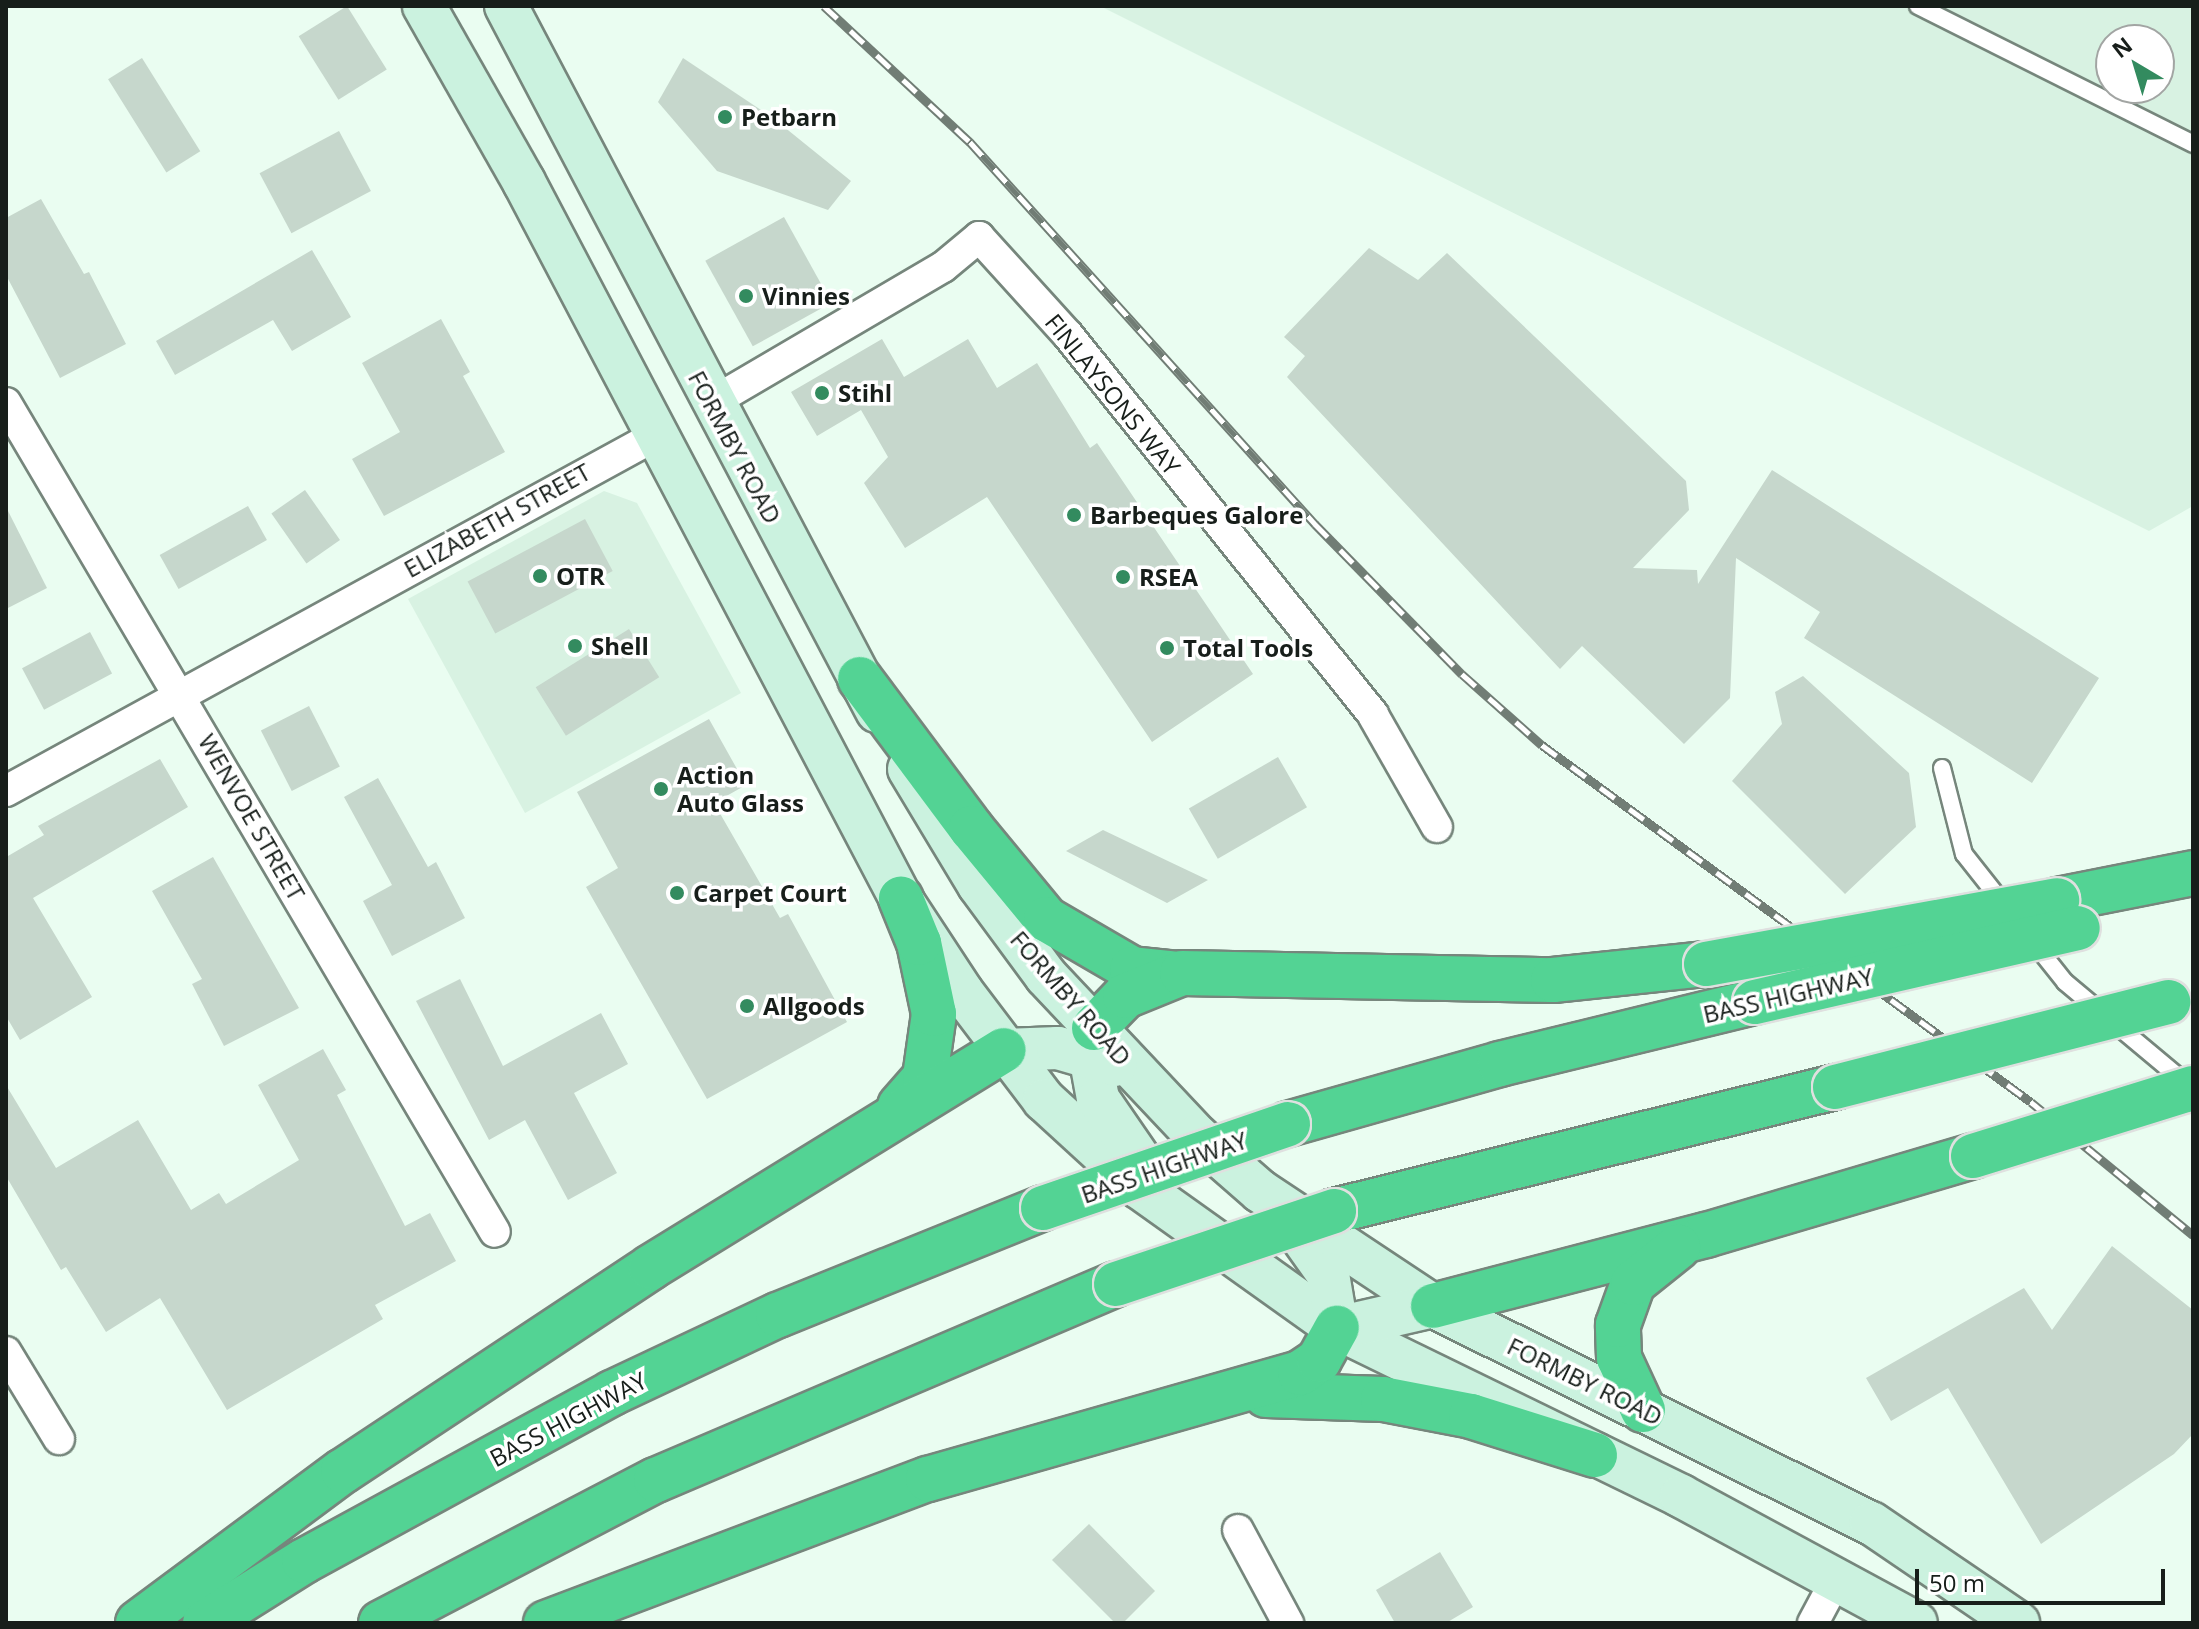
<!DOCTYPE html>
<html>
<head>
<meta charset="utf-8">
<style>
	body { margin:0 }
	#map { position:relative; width:2199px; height:1629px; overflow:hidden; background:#eafdf1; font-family:"Open Sans",sans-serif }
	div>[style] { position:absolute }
	.built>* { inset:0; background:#d8f2e2 }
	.building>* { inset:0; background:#c6d7cc; transform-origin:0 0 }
	.roads { filter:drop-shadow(2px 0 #76867c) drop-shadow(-2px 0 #76867c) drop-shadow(0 2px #76867c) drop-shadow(0 -2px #76867c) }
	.lane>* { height:16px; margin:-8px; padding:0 8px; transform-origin:8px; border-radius:8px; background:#fff }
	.street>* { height:30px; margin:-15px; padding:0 15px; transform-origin:15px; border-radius:15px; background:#fff }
	.secondary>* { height:42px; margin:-21px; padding:0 21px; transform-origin:21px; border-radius:21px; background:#cbf2df }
	.highway>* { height:44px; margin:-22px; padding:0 22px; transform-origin:22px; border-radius:22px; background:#53d394 }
	.rail>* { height:9px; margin-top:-4.5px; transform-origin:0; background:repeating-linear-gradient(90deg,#fff 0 18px,#717d75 0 36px); box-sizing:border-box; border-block:2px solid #717d75 }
	.bridges { filter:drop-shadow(2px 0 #dfe0df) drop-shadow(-2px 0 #dfe0df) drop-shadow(0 2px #dfe0df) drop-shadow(0 -2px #dfe0df) }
	.highway-bridge>* { height:44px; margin:-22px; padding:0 22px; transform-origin:22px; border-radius:22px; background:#53d394 }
	.dots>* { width:22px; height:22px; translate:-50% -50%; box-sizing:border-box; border:4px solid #fff; border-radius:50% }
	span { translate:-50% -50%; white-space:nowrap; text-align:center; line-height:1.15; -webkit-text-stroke:7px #fff; paint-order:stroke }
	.poi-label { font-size:24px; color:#171e1a; font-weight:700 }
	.left { translate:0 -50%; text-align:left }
	.street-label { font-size:24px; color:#171e1a }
	.frame { position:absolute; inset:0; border:8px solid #171e1a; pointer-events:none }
	.north { position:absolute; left:2095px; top:24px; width:80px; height:80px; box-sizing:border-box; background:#fff; border:2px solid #a2a5a3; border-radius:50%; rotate:322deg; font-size:22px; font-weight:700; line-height:32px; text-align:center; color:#171e1a }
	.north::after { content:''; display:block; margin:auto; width:28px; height:36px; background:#338b5f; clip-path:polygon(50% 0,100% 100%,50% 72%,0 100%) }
	.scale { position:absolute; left:1915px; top:1569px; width:250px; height:36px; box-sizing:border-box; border:4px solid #171e1a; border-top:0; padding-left:10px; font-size:24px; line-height:28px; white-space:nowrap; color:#171e1a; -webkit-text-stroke:6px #fff; paint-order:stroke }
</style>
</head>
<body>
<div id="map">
	<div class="built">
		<i style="clip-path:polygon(evenodd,1100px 6px,2193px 6px,2193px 506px,2149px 531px,1100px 6px,2111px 40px,2159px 40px,2159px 88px,2111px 88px,2111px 40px)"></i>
		<i style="clip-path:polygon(604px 491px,637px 503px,741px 693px,525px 813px,408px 599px)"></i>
	</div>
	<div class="building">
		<i style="left:347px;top:6px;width:75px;height:57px;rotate:58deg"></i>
		<i style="left:142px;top:58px;width:110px;height:40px;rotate:58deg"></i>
		<i style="clip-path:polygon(683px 58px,773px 118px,851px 181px,828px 210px,717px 171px,658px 102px)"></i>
		<i style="left:339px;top:131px;width:68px;height:90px;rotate:62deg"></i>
		<i style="clip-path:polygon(41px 199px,84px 274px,89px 272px,126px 344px,60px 378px,6px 275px,6px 218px)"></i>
		<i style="left:784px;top:217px;width:98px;height:90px;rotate:61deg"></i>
		<i style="clip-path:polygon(1369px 248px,1418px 280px,1447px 253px,1686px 481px,1689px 510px,1633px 568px,1697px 570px,1698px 584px,1772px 470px,2099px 678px,2032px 783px,1804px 638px,1820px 612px,1736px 558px,1730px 698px,1684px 744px,1582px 646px,1560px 669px,1287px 377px,1305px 356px,1284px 337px)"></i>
		<i style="clip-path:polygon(312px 250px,351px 317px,292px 351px,273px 320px,175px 375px,156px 341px)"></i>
		<i style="clip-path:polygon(441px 319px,470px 372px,463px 376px,505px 452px,384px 516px,352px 459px,400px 432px,362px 363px)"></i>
		<i style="clip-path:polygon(882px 339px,904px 377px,968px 339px,997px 388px,1037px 363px,1090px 448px,1097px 443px,1253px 674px,1152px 742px,987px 497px,905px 548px,864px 483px,888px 457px,861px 410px,817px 436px,791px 392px)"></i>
		<i style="left:305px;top:490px;width:61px;height:41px;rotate:55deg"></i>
		<i style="left:248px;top:506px;width:39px;height:101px;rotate:61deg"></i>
		<i style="clip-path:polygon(6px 507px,47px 588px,6px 609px)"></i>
		<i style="left:585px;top:519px;width:59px;height:133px;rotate:62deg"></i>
		<i style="left:629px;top:629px;width:57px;height:110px;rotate:58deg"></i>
		<i style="left:90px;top:632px;width:47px;height:77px;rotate:62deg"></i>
		<i style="clip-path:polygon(1803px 676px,1909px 773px,1916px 827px,1845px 894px,1732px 781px,1782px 724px,1775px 692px)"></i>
		<i style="left:309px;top:706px;width:68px;height:54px;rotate:63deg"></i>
		<i style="clip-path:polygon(709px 719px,746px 785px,714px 803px,780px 918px,788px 914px,847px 1022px,707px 1099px,586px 887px,618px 868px,577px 792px)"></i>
		<i style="left:1278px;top:757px;width:58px;height:103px;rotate:60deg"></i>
		<i style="clip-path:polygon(160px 759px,188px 807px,33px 898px,92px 997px,20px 1040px,6px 1016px,6px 852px,8px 856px,44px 835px,38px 826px)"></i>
		<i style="clip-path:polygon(378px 778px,428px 867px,436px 862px,465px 918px,392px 956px,363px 901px,392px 885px,344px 797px)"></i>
		<i style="clip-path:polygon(1103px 830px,1170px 862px,1208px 880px,1167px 903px,1066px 851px)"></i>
		<i style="clip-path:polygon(213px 857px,299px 1008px,224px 1046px,192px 984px,202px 979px,152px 891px)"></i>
		<i style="clip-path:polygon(460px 979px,503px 1066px,601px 1013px,628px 1064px,574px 1093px,617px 1173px,568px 1200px,525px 1120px,489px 1140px,416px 1001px)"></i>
		<i style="clip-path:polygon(323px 1049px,346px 1090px,337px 1095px,405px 1226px,430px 1213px,456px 1261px,375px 1305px,383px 1319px,227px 1410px,160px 1298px,106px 1332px,66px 1267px,61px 1270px,6px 1176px,6px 1085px,56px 1168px,138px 1120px,191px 1210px,219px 1193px,226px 1204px,299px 1160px,258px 1085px)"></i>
		<i style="clip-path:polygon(2112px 1246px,2193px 1310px,2193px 1434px,2174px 1454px,2041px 1544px,1948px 1388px,1891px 1421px,1866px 1378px,2024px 1288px,2052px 1330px)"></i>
		<i style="clip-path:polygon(1089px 1524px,1155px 1591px,1123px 1623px,1115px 1623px,1052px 1560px)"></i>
		<i style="clip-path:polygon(1440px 1552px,1473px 1607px,1446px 1623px,1395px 1623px,1376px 1590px)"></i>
	</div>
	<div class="roads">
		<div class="lane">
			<i style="left:1918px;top:6px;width:308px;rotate:26.6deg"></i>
			<i style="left:1942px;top:768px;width:89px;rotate:75.7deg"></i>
			<i style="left:1964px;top:854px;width:66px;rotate:51.7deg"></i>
			<i style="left:2034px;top:943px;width:50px;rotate:51.5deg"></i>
			<i style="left:2065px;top:982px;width:159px;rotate:39.9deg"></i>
		</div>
		<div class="street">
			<i style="left:709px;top:399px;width:20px;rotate:-18deg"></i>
			<i style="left:728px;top:393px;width:249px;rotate:-30.4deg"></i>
			<i style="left:943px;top:267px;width:47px;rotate:-39.8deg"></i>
			<i style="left:979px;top:237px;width:132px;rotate:47.8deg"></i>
			<i style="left:1068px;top:335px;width:487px;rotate:51.2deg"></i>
			<i style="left:1373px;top:715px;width:129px;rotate:60.3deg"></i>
			<i style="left:6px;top:403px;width:962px;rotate:59.47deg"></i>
			<i style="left:6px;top:791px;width:740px;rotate:-28.68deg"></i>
			<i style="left:6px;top:1352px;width:102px;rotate:58.7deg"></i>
			<i style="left:1238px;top:1530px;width:106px;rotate:61.7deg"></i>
			<i style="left:1813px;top:1623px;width:51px;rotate:-61.9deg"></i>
		</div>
		<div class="secondary">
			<i style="left:424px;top:6px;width:202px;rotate:60.4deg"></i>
			<i style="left:524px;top:182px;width:810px;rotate:62.26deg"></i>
			<i style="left:901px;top:899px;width:111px;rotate:56.7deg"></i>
			<i style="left:962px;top:992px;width:136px;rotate:52.8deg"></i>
			<i style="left:1044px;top:1100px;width:129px;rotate:42.5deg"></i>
			<i style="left:1139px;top:1187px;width:243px;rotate:35.5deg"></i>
			<i style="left:1337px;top:1328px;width:383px;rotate:26deg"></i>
			<i style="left:1681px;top:1496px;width:267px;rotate:28.4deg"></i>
			<i style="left:506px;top:6px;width:797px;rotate:62.24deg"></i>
			<i style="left:909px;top:769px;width:135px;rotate:58.9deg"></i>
			<i style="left:979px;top:885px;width:113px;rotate:53.6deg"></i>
			<i style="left:1046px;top:976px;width:220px;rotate:46.7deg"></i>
			<i style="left:1197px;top:1136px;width:84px;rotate:41.1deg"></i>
			<i style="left:1260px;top:1191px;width:208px;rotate:33.6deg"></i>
			<i style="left:1433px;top:1306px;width:489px;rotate:26.4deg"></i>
			<i style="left:1871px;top:1523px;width:178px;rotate:34.2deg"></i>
			<i style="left:1094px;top:1028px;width:27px;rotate:98deg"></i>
			<i style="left:1090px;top:1055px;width:45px;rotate:79.7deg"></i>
			<i style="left:1098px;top:1099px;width:90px;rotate:55.4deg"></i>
			<i style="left:1004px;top:1050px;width:54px;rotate:-2.1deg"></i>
			<i style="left:1058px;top:1048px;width:60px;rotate:16.3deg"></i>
			<i style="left:1294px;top:1226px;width:59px;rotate:54.7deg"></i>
			<i style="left:1328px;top:1274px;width:55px;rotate:80.5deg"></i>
			<i style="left:1337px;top:1328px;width:98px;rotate:-12.9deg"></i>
		</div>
		<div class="highway">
			<i style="left:860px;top:679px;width:186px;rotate:53.3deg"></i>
			<i style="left:971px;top:828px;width:118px;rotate:50.5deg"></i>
			<i style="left:1046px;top:919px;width:99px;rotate:30.2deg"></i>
			<i style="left:1132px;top:969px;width:46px;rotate:6.2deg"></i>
			<i style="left:2057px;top:900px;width:139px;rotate:-11.2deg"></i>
			<i style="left:1094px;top:1028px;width:45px;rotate:-45.9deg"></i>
			<i style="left:1125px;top:996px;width:61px;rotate:-22deg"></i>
			<i style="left:1182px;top:973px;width:371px;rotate:1.1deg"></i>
			<i style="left:1553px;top:980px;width:154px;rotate:-6deg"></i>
			<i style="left:900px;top:1106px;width:38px;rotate:-49deg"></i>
			<i style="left:925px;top:1077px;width:64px;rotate:-81.9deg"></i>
			<i style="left:934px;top:1014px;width:73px;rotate:-101.9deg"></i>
			<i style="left:919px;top:943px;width:48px;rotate:-112.2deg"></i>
			<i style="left:1288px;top:1124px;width:220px;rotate:-15.8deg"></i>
			<i style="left:1500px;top:1064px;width:262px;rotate:-13.7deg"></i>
			<i style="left:1334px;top:1211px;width:516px;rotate:-13.9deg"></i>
			<i style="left:1433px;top:1306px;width:282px;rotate:-14.6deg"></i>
			<i style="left:1706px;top:1235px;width:278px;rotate:-16.5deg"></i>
			<i style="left:1266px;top:1395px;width:117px;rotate:2deg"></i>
			<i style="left:1383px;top:1399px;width:90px;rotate:10.9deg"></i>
			<i style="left:1471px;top:1416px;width:130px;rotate:17.5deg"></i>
			<i style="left:1643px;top:1410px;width:57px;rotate:-114.8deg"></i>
			<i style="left:1619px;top:1358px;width:33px;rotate:-92deg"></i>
			<i style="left:1618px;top:1325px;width:45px;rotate:-70.3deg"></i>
			<i style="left:1633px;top:1283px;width:58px;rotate:-38.7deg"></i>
			<i style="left:138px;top:1623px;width:255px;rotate:-36.6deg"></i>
			<i style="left:343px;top:1471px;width:369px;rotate:-33.5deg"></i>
			<i style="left:651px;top:1267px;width:414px;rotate:-31.6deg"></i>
			<i style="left:205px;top:1623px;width:117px;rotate:-32.1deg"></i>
			<i style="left:304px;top:1561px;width:351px;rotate:-28.6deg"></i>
			<i style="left:612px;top:1393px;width:183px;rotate:-25.2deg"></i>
			<i style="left:778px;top:1315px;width:286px;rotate:-22deg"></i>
			<i style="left:381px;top:1623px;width:310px;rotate:-27.5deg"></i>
			<i style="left:656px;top:1480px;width:500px;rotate:-23.08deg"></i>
			<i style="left:546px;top:1623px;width:408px;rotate:-20.7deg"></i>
			<i style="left:928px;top:1479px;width:387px;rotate:-15.9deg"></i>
			<i style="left:1300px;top:1373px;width:23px;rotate:-34deg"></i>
			<i style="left:1319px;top:1360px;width:37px;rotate:-61deg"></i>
		</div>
	</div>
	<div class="rail">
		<i style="left:824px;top:6px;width:200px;rotate:43deg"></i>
		<i style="left:970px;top:142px;width:515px;rotate:47.91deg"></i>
		<i style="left:1315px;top:524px;width:210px;rotate:45.6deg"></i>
		<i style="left:1462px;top:674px;width:107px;rotate:41.6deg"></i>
		<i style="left:1542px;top:745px;width:605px;rotate:36.13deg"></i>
		<i style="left:2031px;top:1102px;width:210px;rotate:39.4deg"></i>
	</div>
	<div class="bridges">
		<div class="highway-bridge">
			<i style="left:1706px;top:964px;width:357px;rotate:-10.3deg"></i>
			<i style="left:1755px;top:1002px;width:331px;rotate:-12.9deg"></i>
			<i style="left:1835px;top:1087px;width:344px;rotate:-14.3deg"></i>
			<i style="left:1973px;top:1156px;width:230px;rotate:-17.2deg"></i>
			<i style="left:1043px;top:1208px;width:259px;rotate:-18.9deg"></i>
			<i style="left:1116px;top:1284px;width:230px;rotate:-18.5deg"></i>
		</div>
	</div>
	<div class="dots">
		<i style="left:725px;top:117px;background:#338b5f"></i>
		<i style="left:746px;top:296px;background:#338b5f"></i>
		<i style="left:822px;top:393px;background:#338b5f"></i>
		<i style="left:1074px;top:515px;background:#338b5f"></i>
		<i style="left:540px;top:576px;background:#338b5f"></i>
		<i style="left:1123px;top:577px;background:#338b5f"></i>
		<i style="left:575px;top:646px;background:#338b5f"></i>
		<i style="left:1167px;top:648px;background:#338b5f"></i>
		<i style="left:661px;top:789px;background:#338b5f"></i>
		<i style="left:677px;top:893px;background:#338b5f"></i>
		<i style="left:747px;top:1006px;background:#338b5f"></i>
	</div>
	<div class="poi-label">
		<span class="left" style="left:741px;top:117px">Petbarn</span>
		<span class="left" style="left:762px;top:296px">Vinnies</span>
		<span class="left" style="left:838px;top:393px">Stihl</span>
		<span class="left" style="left:1090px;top:515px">Barbeques Galore</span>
		<span class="left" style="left:556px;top:576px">OTR</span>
		<span class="left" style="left:1139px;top:577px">RSEA</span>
		<span class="left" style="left:591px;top:646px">Shell</span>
		<span class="left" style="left:1183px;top:648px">Total Tools</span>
		<span class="left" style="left:677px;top:789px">Action<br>Auto Glass</span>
		<span class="left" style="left:693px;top:893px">Carpet Court</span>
		<span class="left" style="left:763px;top:1006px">Allgoods</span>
	</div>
	<div class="street-label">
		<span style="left:1113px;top:394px;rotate:51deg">FINLAYSONS WAY</span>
		<span style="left:735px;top:447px;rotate:62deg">FORMBY ROAD</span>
		<span style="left:497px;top:520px;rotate:-29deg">ELIZABETH STREET</span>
		<span style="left:252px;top:817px;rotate:60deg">WENVOE STREET</span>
		<span style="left:1788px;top:995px;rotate:-13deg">BASS HIGHWAY</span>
		<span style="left:1071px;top:998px;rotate:49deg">FORMBY ROAD</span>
		<span style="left:1164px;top:1167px;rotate:-19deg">BASS HIGHWAY</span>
		<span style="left:1585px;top:1381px;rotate:26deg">FORMBY ROAD</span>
		<span style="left:568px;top:1419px;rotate:-28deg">BASS HIGHWAY</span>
	</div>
	<div class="frame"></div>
	<div class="north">N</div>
	<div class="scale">50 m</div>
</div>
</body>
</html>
